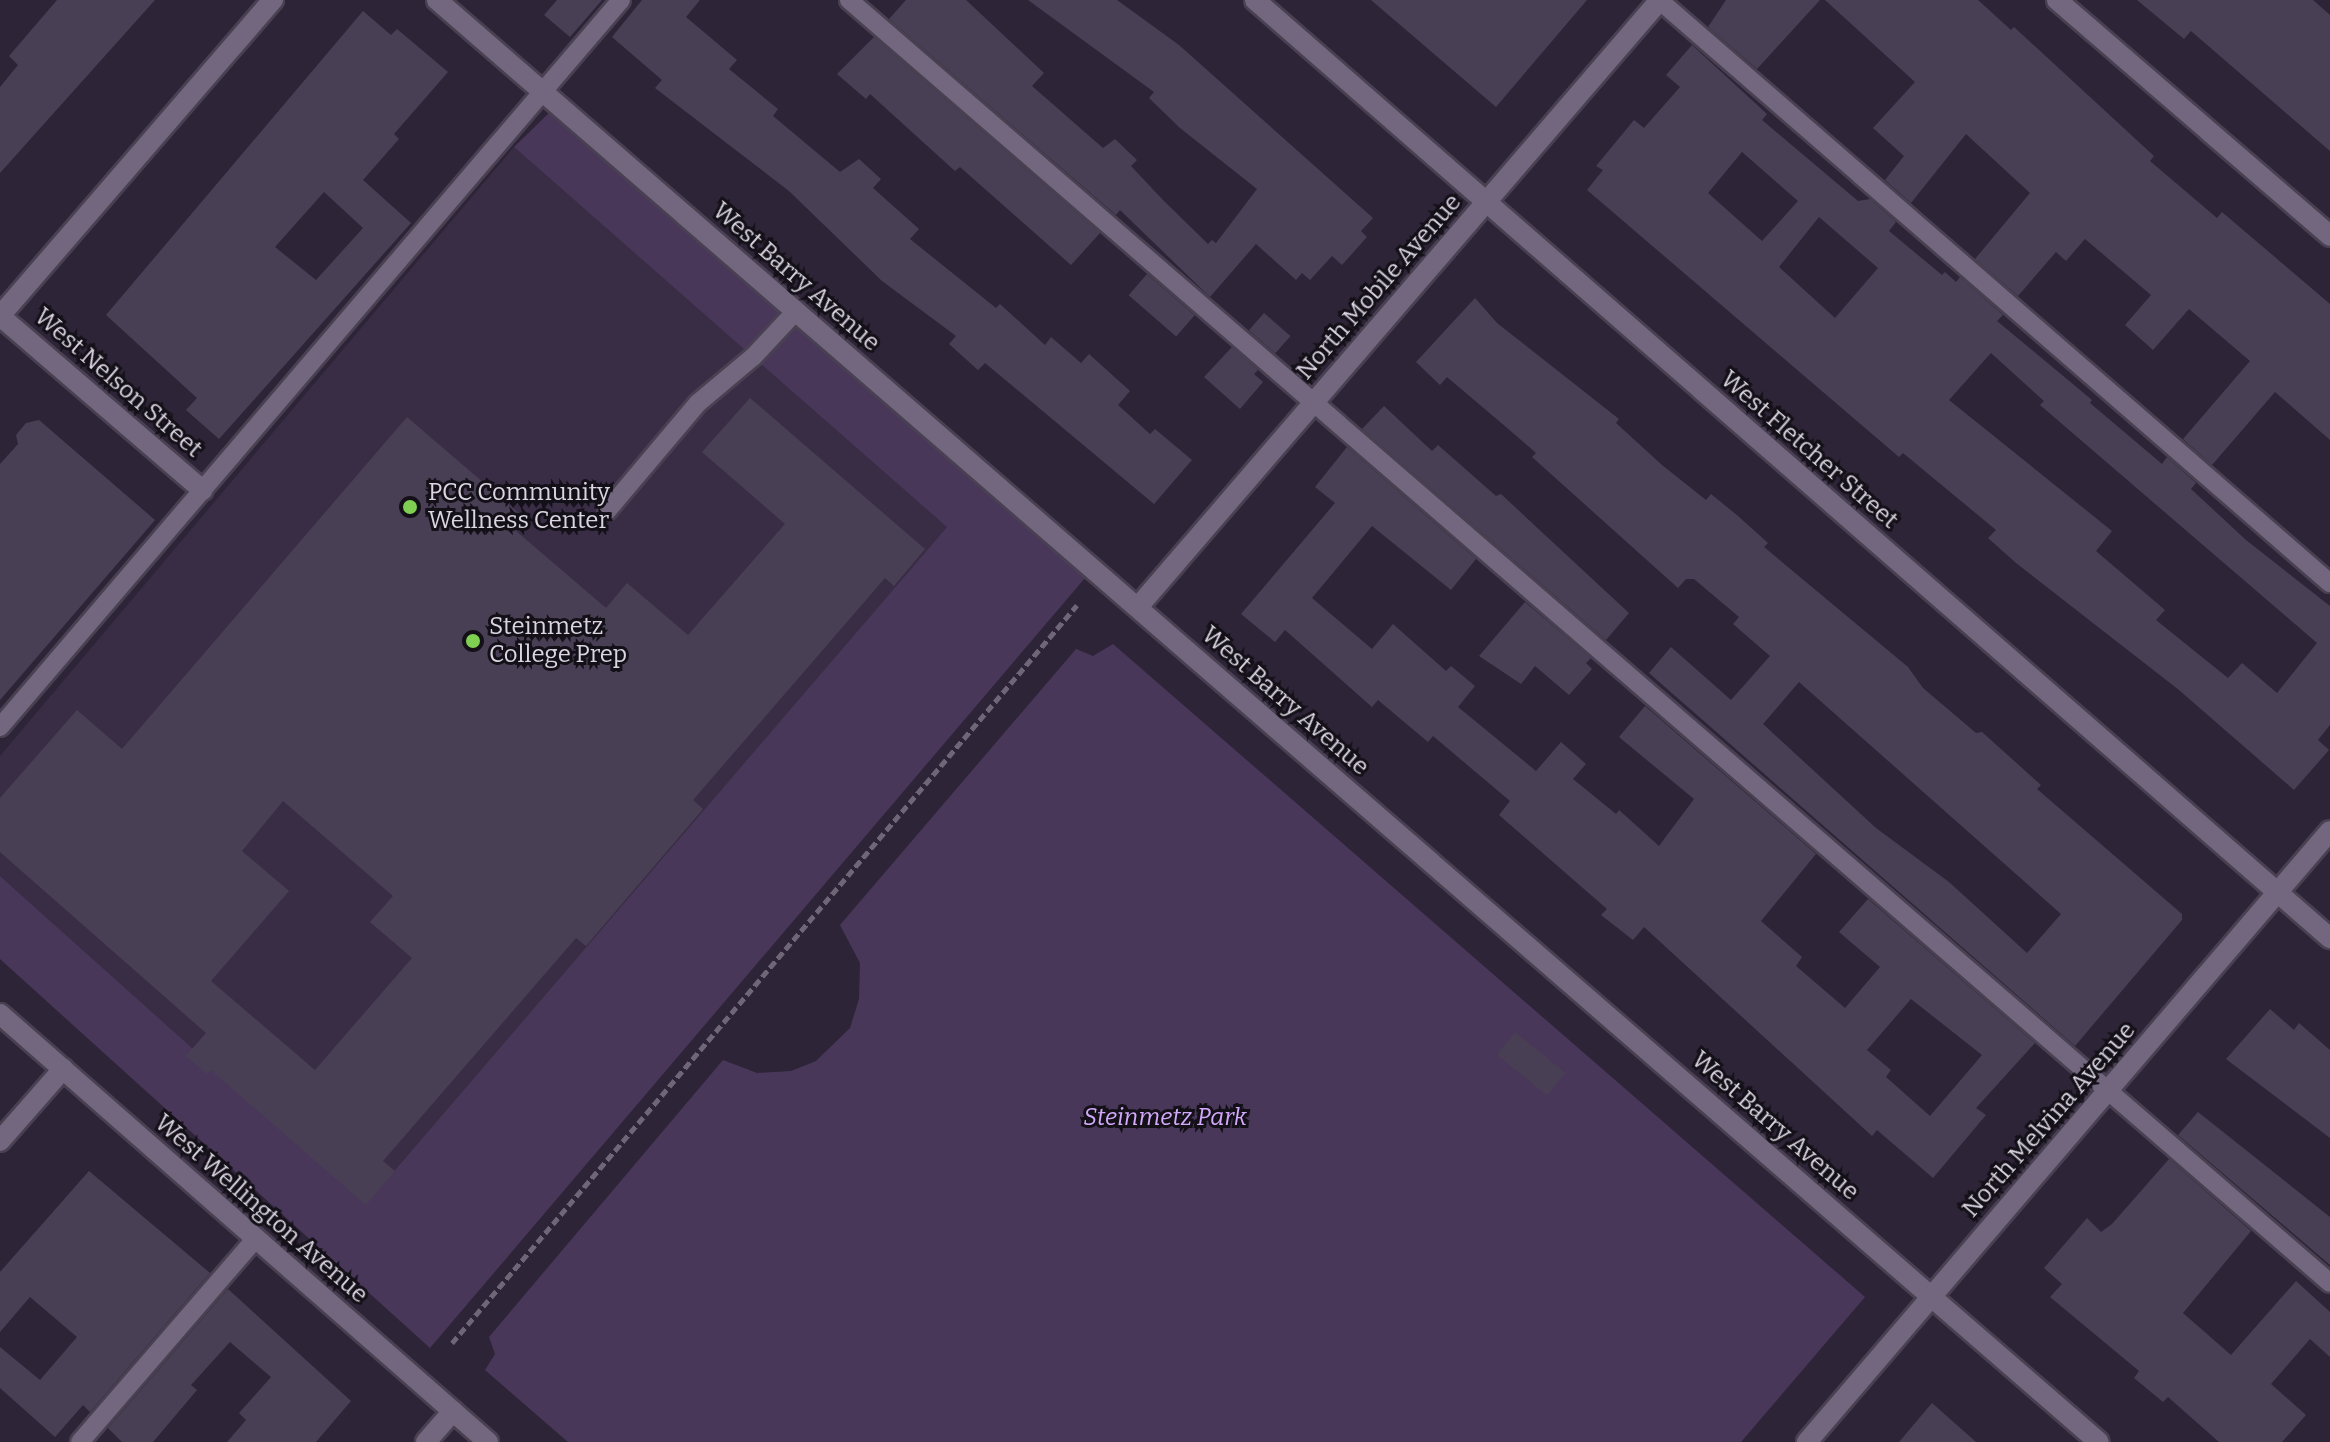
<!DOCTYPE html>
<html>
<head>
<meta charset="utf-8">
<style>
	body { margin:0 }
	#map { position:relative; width:2330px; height:1442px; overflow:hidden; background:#2e2438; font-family:Bitter,serif }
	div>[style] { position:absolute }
	.built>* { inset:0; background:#392d46 }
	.green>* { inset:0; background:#49375a }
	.building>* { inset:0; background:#493f54; transform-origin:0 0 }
	.path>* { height:5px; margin-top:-2.5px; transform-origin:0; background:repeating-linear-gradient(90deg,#6f6677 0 8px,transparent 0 12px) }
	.roads { filter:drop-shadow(2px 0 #494152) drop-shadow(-2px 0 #494152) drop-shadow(0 2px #494152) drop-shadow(0 -2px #494152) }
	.lane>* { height:18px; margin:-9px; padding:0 9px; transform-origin:9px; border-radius:9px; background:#72677e }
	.street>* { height:20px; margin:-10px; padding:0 10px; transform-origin:10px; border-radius:10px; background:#72677e }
	.secondary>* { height:20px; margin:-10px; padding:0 10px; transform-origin:10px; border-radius:10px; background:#72677e }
	.dots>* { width:22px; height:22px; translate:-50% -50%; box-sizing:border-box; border:4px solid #141018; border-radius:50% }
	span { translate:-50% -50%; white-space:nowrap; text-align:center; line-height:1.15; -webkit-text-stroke:6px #141018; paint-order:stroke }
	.street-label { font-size:24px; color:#dbd5e2 }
	.poi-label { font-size:24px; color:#dbd5e2 }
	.left { translate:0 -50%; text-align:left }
	.park-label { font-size:24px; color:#d2a9fb; font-style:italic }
</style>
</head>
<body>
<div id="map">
	<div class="built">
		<i style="clip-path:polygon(514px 147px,948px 526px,366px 1205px,0 876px,0 756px)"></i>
	</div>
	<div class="green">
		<i style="clip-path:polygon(550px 112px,1085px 578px,430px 1348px,0 959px,0 876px,366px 1204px,947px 527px,514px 147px)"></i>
		<i style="clip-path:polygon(1113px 644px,1865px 1297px,1741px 1442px,568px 1442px,485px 1370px,495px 1354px,489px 1337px,723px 1060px,757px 1073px,791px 1071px,816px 1061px,850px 1028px,859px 999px,860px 963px,840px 925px,1076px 649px,1093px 656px)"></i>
	</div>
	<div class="building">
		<i style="clip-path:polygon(57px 0,155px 0,0 173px,0 87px,18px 65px,9px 56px)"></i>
		<i style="clip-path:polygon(557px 0,602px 0,570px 37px,544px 15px)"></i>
		<i style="clip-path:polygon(642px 0,700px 0,686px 17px,737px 60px,729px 69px,778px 109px,773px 116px,840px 172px,859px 159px,881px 179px,873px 188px,919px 229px,910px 239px,996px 308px,1000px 304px,1045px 345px,1051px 337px,1081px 363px,1089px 354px,1130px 391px,1118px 405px,1150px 434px,1155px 429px,1192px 460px,1154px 504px,985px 363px,978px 370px,949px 344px,956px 336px,882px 281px,789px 191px,655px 88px,662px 80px,612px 37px)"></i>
		<i style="clip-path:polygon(906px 0,966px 0,1044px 73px,1032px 86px,1103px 148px,1115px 139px,1137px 160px,1131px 166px,1163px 200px,1208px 244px,1212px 240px,1216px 243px,1257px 189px,1180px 128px,1149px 98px,1154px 92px,1028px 0,1117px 0,1179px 45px,1373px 218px,1361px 231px,1367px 237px,1342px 265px,1332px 256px,1310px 280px,1302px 273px,1296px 280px,1256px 244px,1210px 297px,1120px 210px,1116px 215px,889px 19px)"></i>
		<i style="clip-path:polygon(1371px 0,1587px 0,1496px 107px)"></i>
		<i style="clip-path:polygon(1726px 0,1820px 0,1757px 69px,1708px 27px)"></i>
		<i style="clip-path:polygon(1825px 0,1978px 0,2011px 30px,2014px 27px,2154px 156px,2150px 161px,2217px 218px,2222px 212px,2330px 304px,2330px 440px,2275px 392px,2212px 465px,2183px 439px,2250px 361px,2189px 309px,2153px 350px,2125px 325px,2151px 295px,2085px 239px,2066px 261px,2056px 252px,2018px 296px,1975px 259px,2030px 193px,1966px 134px,1911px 203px,1885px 180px,1904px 156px,1873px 128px,1915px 82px)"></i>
		<i style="clip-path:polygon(2137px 0,2313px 0,2330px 15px,2330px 151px,2191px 31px,2184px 39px)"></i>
		<i style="clip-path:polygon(evenodd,363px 11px,391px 35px,397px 29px,448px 72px,394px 134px,399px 139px,363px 180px,411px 223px,219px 439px,186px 410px,197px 398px,106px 315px,363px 11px,324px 192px,363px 228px,316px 280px,275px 247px,324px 192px)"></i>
		<i style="clip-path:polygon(874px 37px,1100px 233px,1071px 265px,960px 167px,955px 171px,870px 94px,866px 99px,837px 74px)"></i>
		<i style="clip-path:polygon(evenodd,1692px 45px,1767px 114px,1762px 120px,1858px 201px,1870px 199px,1896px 222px,1889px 231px,1942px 275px,1945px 272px,1956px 282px,1960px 277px,2003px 315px,1997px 321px,2092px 400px,2090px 403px,2162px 464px,2167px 457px,2196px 483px,2191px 489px,2246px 540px,2330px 606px,2330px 725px,2318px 740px,2329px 750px,2294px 790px,2179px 690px,2016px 563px,1988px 538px,1996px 530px,1903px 453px,1899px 457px,1587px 190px,1603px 170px,1596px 166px,1634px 120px,1644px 128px,1680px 87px,1666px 75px,1692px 45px,1742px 152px,1798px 201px,1762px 241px,1708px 193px,1742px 152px,1692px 45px,1819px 217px,1878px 268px,1835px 318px,1779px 267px,1819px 217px,1692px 45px,1991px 353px,2044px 401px,2040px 405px,2317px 643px,2277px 693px,2242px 663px,2228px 678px,2156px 620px,2165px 610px,2096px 551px,2112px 531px,1949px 400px,1991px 353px)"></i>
		<i style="left:1147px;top:274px;width:63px;height:28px;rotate:41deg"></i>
		<i style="clip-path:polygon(evenodd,1475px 298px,1497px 323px,1619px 419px,1616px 423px,1662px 465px,1706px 500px,1711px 494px,1738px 516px,1768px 543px,1764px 547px,1908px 667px,1923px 688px,1976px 733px,1982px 732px,2041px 785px,2037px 789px,2182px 914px,2182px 920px,2075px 1046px,1649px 673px,1671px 647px,1731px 700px,1770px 656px,1733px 624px,1739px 617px,1694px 579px,1686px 579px,1678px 588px,1532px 457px,1536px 453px,1506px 427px,1447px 377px,1440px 385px,1416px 362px,1475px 298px,1799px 682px,2061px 914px,2027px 953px,1949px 882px,1876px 828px,1763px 724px,1799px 682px)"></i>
		<i style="left:1264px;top:313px;width:35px;height:23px;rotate:41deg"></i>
		<i style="clip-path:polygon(1232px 347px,1258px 370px,1254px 374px,1263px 382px,1240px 409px,1204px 377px)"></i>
		<i style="clip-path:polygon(evenodd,750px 398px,925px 549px,894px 586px,885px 578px,693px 800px,703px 809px,586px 946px,576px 938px,383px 1161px,395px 1171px,366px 1205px,211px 1070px,207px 1074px,186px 1056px,206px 1033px,0 852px,0 798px,77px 710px,122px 749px,407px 417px,527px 520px,516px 531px,606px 608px,627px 583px,688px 635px,785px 524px,702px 452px,750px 398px,283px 801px,393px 896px,370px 922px,412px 958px,315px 1070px,211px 981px,289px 891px,242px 851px,283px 801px)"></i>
		<i style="clip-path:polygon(1384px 406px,1432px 451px,1438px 445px,1496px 496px,1501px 494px,1629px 613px,1606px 640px,1362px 429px)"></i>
		<i style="clip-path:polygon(39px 420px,155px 520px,0 700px,0 464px,18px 444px,16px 435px,26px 423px)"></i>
		<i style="clip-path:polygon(evenodd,1347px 447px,1476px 559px,1451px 590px,1372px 526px,1312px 598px,1372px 649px,1393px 624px,1446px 671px,1451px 666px,1475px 686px,1458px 707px,1536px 771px,1561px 742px,1586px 764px,1573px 779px,1616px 814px,1619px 810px,1659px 846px,1694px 799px,1619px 737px,1645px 706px,1816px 854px,1761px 921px,1802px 957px,1796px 966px,1845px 1008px,1880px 967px,1839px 932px,1868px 899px,2035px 1043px,1976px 1108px,1986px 1115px,1933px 1178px,1877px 1130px,1872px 1136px,1644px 927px,1633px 940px,1601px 915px,1607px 909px,1499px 815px,1510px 801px,1433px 736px,1428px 742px,1378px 700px,1372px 707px,1285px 630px,1275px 642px,1241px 614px,1335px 503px,1315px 487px,1347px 447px,1911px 999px,1982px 1055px,1930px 1116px,1886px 1077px,1891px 1070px,1867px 1050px,1911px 999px)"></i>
		<i style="clip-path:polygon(1525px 602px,1591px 658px,1586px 663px,1592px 669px,1569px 695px,1535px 666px,1521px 684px,1479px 656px)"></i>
		<i style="clip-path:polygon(2270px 1009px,2294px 1030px,2299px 1023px,2330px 1050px,2330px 1138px,2226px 1059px)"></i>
		<i style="left:1515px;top:1032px;width:65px;height:29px;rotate:39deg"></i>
		<i style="clip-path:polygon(2198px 1112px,2330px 1217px,2330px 1265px,2178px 1135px)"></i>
		<i style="clip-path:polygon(2169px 1159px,2251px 1231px,2183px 1313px,2231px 1355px,2296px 1281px,2330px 1312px,2330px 1357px,2310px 1339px,2271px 1384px,2306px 1415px,2282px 1442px,2219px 1442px,2168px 1397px,2163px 1402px,2134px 1378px,2139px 1371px,2050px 1297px,2062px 1284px,2044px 1268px,2087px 1218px,2101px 1232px,2112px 1224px)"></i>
		<i style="clip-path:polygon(89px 1171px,210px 1273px,90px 1412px,83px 1405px,55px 1437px,0 1388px,0 1347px,40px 1380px,77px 1337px,30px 1297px,0 1332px,0 1272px)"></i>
		<i style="clip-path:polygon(228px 1289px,351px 1401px,316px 1442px,227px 1442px,246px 1420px,239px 1413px,271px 1377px,230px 1342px,191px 1385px,197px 1390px,153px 1442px,122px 1442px,108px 1428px)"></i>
		<i style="clip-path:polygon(1932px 1403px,1976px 1442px,1899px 1442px)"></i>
	</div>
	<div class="path">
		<i style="left:452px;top:1343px;width:967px;rotate:-49.74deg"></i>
	</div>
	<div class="roads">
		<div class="lane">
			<i style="left:849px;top:0;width:1959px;rotate:40.9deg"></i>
			<i style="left:1659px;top:0;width:889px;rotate:40.99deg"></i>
			<i style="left:607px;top:511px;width:141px;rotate:-49.9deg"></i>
			<i style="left:698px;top:403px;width:73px;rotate:-40deg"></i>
			<i style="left:754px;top:356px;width:62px;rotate:-47deg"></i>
			<i style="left:0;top:727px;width:956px;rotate:-49.5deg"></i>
			<i style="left:80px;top:1442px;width:269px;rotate:-49.2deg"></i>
		</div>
		<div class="street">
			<i style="left:437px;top:0;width:2200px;rotate:40.95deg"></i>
			<i style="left:1255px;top:0;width:1427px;rotate:41.11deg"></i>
			<i style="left:0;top:316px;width:267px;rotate:40.7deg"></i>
			<i style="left:1138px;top:607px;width:801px;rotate:-49.31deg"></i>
			<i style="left:0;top:1014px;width:649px;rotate:41.25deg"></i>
			<i style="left:0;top:1141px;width:96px;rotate:-48.8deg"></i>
			<i style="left:426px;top:1442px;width:41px;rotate:-48.9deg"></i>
			<i style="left:1807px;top:1442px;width:804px;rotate:-49.44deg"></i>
		</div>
		<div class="secondary">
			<i style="left:2057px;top:0;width:361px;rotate:40.8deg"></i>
			<i style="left:0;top:316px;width:418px;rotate:-49.2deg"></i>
		</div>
	</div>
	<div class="dots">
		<i style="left:410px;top:507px;background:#7fd052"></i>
		<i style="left:473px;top:641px;background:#7fd052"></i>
	</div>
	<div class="street-label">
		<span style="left:796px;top:277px;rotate:41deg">West Barry Avenue</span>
		<span style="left:1379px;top:287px;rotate:-49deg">North Mobile Avenue</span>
		<span style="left:118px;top:383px;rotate:41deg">West Nelson Street</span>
		<span style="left:1809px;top:450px;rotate:41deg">West Fletcher Street</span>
		<span style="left:1285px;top:701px;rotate:41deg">West Barry Avenue</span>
		<span style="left:2049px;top:1120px;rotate:-49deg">North Melvina Avenue</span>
		<span style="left:1775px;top:1126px;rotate:41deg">West Barry Avenue</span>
		<span style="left:261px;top:1209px;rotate:41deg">West Wellington Avenue</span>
	</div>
	<div class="poi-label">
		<span class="left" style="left:428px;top:507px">PCC Community<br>Wellness Center</span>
		<span class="left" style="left:489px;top:641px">Steinmetz<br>College Prep</span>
	</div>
	<div class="park-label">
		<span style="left:1165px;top:1118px">Steinmetz Park</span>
	</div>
</div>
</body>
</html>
